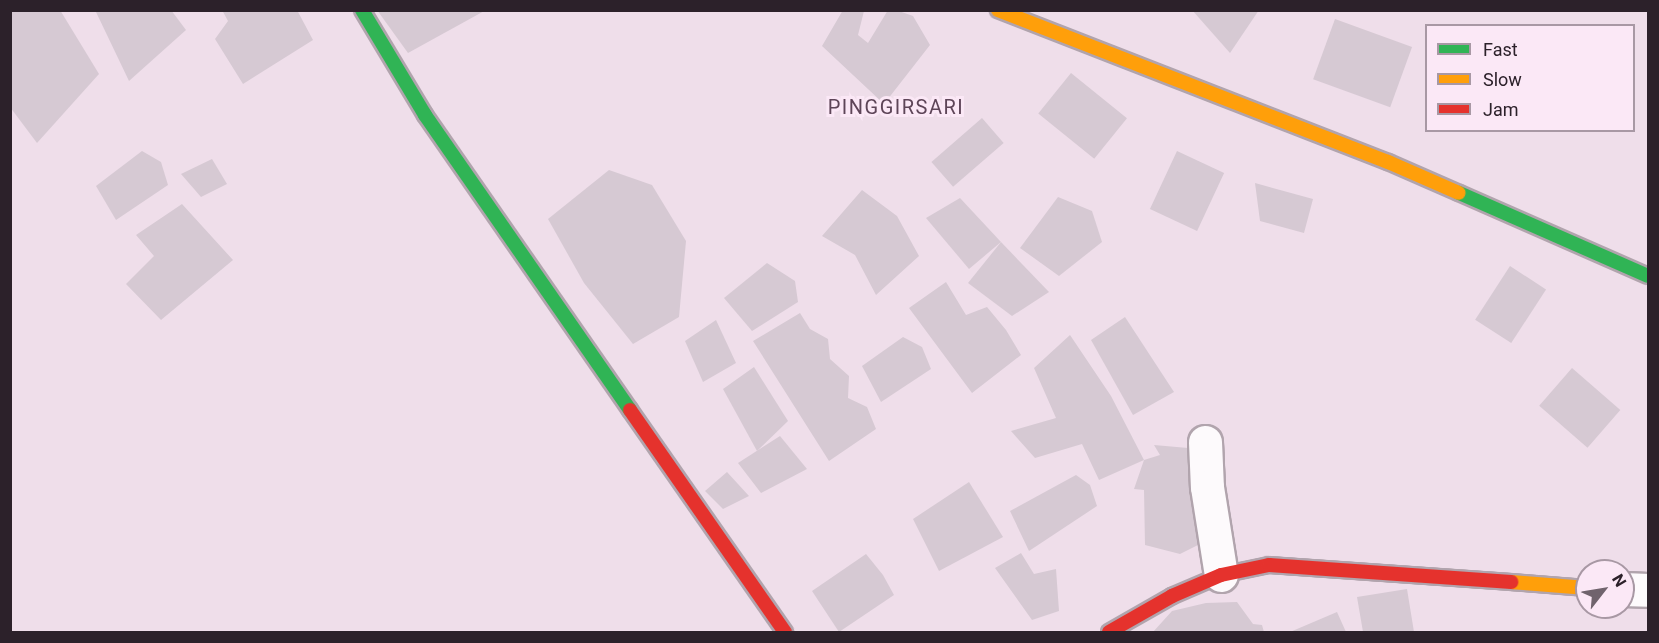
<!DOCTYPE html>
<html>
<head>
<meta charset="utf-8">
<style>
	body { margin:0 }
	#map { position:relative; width:1659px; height:643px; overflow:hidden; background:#efdeea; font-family:Roboto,sans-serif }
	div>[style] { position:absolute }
	.building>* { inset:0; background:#d6c9d3; transform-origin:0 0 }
	.roads { filter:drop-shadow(2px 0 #b1a4ad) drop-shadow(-2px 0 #b1a4ad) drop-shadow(0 2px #b1a4ad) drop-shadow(0 -2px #b1a4ad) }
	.street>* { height:33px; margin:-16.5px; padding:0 16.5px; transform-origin:16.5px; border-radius:16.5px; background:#fdfafc }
	.fast>* { height:14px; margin:-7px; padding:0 7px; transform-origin:7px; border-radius:7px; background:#30b455 }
	.slow>* { height:14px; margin:-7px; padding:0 7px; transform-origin:7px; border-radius:7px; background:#ff9f0a }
	.jam>* { height:14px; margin:-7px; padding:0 7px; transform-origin:7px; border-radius:7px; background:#e5322d }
	span { translate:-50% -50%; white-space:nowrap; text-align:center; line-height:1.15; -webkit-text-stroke:6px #fbe8f6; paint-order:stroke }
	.quarter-label { font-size:20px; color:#5e4558; letter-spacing:1.5px }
	.frame { position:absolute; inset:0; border:12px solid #2c212a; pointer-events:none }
	.legend { position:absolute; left:1425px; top:24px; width:210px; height:108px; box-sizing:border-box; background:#fbe8f6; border:2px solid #a898a4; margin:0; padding:8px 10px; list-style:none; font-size:18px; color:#2c212a }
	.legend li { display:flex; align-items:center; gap:12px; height:30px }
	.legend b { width:30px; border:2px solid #a898a4 }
	.north { position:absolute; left:1575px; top:559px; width:60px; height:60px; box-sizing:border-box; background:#fbe8f6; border:2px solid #a898a4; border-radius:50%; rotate:59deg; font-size:16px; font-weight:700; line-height:24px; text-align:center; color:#2c212a }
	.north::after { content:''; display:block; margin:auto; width:21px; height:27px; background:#70636d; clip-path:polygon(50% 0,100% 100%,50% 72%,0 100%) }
</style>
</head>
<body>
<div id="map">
	<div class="building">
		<i style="clip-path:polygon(10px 10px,60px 10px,99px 74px,37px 143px,10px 107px)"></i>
		<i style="clip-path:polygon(98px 10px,171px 10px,186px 30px,129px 81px,96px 12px)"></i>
		<i style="clip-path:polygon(222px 10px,297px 10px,313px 40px,243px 84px,215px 39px,228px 21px)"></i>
		<i style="clip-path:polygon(377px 10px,486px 10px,408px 53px)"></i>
		<i style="clip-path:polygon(843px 10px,864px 11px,858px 35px,868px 43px,888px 10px,896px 10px,913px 16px,930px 45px,884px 104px,822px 46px)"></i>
		<i style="clip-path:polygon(1192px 10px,1259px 10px,1230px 53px)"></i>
		<i style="left:1335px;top:19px;width:82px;height:64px;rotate:20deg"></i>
		<i style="left:1071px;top:73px;width:72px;height:52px;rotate:39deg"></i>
		<i style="left:982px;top:118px;width:33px;height:67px;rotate:49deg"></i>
		<i style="clip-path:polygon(142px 151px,161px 162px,168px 185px,116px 220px,96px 186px)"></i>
		<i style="left:1177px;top:151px;width:52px;height:64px;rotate:25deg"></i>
		<i style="clip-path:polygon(212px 159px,227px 184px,201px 197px,181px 174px)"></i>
		<i style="clip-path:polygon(609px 170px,652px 185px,686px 241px,679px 317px,633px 344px,584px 283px,548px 219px)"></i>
		<i style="clip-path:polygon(1255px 183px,1313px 199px,1304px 233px,1260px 221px)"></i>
		<i style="clip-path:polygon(862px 190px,897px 216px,919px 256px,876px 295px,855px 255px,822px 236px)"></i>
		<i style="clip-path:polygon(1058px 197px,1092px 211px,1102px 242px,1059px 276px,1020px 248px)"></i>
		<i style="clip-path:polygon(960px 198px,1001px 242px,969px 269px,926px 218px)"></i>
		<i style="clip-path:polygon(182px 204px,233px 260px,161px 320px,126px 284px,154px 256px,136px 235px)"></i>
		<i style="clip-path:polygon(1001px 242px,1049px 292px,1012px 316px,968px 283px)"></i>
		<i style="clip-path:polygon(767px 263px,795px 281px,798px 302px,752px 331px,724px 298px)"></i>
		<i style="left:1510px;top:266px;width:43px;height:64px;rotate:33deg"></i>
		<i style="clip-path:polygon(946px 282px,966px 315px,987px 307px,1006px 330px,1021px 355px,972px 393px,909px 308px)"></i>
		<i style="clip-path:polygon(800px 313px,810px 329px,828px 339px,830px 359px,849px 376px,848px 398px,867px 407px,876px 429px,829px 461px,753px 341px)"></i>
		<i style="clip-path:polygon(1125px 317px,1174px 392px,1133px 415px,1091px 340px)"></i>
		<i style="clip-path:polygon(716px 320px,736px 363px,703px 382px,685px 341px)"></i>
		<i style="clip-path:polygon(1070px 335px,1111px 396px,1144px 460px,1099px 480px,1082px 444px,1035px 458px,1011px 431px,1056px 418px,1034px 368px)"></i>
		<i style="clip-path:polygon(903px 337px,922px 347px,931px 369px,881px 402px,862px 366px)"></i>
		<i style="clip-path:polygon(754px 367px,788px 421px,757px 451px,723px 389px)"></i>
		<i style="left:1572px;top:368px;width:64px;height:50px;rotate:41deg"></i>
		<i style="clip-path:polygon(780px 436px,807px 469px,761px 493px,738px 463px)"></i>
		<i style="clip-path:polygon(1154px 445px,1188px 448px,1204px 484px,1204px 542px,1180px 554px,1145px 545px,1144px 490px,1134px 489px,1144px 460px,1160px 455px)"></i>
		<i style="clip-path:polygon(727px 472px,749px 496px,723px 509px,705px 491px)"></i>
		<i style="clip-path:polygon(1076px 475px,1090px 485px,1097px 506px,1029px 551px,1010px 511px)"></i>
		<i style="clip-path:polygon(969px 482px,1003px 537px,939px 571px,913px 519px)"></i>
		<i style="clip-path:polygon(1021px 553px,1034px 574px,1056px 569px,1059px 611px,1032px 620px,995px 568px)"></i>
		<i style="clip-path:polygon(866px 554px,883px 575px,894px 595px,839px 632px,812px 591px)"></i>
		<i style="clip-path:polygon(1407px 589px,1414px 632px,1363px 632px,1357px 597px)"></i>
		<i style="clip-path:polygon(1237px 602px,1253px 624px,1262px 625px,1264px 632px,1153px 632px,1172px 611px,1206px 603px)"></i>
		<i style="clip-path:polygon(1337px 612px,1346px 632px,1290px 632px)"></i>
	</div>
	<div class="roads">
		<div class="street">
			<i style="left:1205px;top:442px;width:45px;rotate:87.5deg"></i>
			<i style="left:1207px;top:487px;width:89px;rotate:81deg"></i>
			<i style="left:1623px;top:589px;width:25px;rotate:2deg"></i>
		</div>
		<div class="fast">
			<i style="left:362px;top:10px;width:122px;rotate:59deg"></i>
			<i style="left:425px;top:115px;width:359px;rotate:55.2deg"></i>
			<i style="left:1459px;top:193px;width:206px;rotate:23.7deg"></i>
		</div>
		<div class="slow">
			<i style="left:998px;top:10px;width:419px;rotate:21.3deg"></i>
			<i style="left:1388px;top:162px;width:77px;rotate:23.6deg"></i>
			<i style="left:1511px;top:582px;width:76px;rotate:4.5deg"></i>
		</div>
		<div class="jam">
			<i style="left:630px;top:410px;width:271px;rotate:55.1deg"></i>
			<i style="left:1109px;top:632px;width:73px;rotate:-29.7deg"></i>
			<i style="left:1172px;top:596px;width:53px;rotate:-23.2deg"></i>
			<i style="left:1221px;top:575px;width:49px;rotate:-11.8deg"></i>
			<i style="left:1269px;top:565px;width:243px;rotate:4deg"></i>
		</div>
	</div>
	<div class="quarter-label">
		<span style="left:896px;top:107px">PINGGIRSARI</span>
	</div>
	<div class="frame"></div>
	<ul class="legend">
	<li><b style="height:8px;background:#30b455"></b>Fast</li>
	<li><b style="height:8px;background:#ff9f0a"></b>Slow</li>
	<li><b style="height:8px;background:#e5322d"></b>Jam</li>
	</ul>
	<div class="north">N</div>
</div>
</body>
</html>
